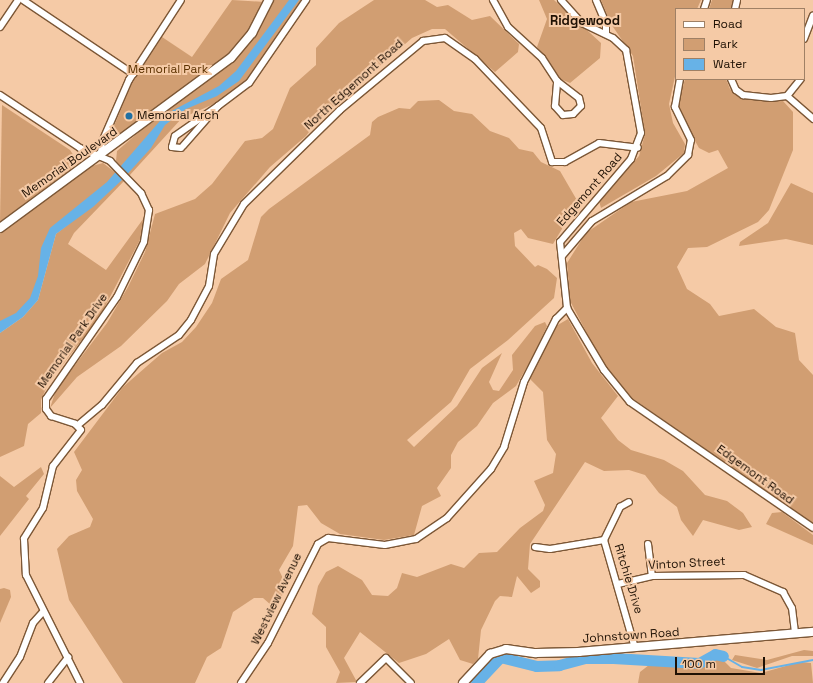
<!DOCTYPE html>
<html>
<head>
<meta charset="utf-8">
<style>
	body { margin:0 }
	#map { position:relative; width:813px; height:683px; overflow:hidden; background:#f5caa6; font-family:"Space Grotesk",sans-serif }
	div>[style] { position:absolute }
	.green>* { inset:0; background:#d19e72 }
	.water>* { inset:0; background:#67b2e7 }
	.stream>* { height:2px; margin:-1px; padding:0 1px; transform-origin:1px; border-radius:1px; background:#67b2e7 }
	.river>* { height:11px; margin:-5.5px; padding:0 5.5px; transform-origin:5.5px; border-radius:5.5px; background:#67b2e7 }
	.roads { filter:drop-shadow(1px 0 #7c5736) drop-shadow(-1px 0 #7c5736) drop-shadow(0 1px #7c5736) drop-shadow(0 -1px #7c5736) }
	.street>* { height:6px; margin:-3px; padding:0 3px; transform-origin:3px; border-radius:3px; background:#fff }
	.secondary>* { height:8px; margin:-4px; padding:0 4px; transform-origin:4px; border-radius:4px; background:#fff }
	.dots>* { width:11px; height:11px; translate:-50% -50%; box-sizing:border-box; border:2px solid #f5caa6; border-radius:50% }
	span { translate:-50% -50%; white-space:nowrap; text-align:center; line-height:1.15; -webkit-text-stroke:4px #f5caa6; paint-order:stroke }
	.park-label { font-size:12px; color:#5c3201 }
	.street-label { font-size:12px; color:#1f1104 }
	.poi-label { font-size:12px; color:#1f1104 }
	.left { translate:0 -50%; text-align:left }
	.neighbourhood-label { font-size:13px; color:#1f1104; font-weight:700 }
	.legend { position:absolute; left:675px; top:8px; width:130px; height:72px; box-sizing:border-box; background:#f5caa6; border:1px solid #9f8065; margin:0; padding:5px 7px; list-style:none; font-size:12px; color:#1f1104 }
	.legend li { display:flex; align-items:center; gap:8px; height:20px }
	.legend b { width:20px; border:1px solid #9f8065 }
	.scale { position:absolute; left:675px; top:657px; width:90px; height:18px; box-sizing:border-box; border:2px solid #1f1104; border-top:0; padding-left:5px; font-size:12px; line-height:14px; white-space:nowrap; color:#1f1104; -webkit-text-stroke:3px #f5caa6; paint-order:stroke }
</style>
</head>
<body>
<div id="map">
	<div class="green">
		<i style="clip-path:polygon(232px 0,265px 2px,243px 41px,223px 60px,113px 144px,107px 143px,131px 85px,162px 37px,192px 57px)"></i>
		<i style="clip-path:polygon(272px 0,302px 0,246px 83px,216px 103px,182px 118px,129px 176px,116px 161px,117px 151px,162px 112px,239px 54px)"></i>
		<i style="clip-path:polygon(374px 0,425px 0,437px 7px,448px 5px,472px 20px,490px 16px,519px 44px,518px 52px,495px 72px,445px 29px,432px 29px,412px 38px,318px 120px,306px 136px,270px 167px,230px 213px,205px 264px,179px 284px,167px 301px,121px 346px,77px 377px,50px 408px,56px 390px,107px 323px,128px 287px,145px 252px,155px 214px,195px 199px,212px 184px,245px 141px,262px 138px,273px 129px,290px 88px,316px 65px,316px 48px,339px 23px)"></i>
		<i style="clip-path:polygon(539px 0,554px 0,601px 43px,600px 58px,570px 83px,558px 78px,537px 47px,547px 19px)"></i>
		<i style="clip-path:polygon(601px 0,701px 0,697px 9px,676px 9px,676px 72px,669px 104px,673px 123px,685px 144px,684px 153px,656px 176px,601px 208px,599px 201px,639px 156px,645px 134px,633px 56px,611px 24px)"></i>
		<i style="clip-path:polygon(712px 0,733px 0,731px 9px,709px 9px)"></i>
		<i style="clip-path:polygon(685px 79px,726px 79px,730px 89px,741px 98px,783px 101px,793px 112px,793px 150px,769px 210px,758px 222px,707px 247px,688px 248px,677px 267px,687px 289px,710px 304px,719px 316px,754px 309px,776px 327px,795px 333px,799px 360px,813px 375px,813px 524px,632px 398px,602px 362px,570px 301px,567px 263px,586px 233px,631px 202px,687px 191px,728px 168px,718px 150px,709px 153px,699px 148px,686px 125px,678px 103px)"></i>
		<i style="clip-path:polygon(439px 100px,454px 111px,472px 114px,490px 131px,509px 138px,519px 149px,533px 152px,541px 162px,560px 171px,578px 202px,553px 244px,528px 238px,521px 229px,514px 233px,515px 246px,535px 267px,538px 265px,547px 269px,557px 278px,554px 298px,508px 340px,470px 369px,451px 402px,407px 440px,414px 447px,457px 406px,482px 368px,502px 353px,489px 382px,493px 390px,499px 391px,513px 370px,512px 355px,535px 326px,545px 322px,547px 326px,535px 353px,516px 386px,493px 403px,477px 426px,458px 442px,451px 455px,451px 468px,437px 488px,441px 496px,422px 506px,414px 535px,384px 540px,340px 534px,321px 523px,307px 505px,298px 506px,293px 546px,279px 570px,287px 587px,278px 603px,271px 605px,263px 598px,254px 598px,233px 612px,221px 648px,207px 657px,195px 683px,123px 683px,69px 600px,57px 549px,69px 536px,90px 527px,93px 519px,77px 491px,76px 480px,82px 470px,74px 452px,123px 387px,162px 353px,182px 342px,196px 327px,212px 303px,221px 279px,248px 260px,261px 217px,269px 209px,370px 135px,372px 122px,378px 117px,399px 108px,410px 109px,418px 101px)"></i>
		<i style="clip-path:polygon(2px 105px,70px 150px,76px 159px,72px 168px,0 222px)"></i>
		<i style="clip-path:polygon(103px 163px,125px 180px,74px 233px,68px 244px,106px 270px,146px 215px,142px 236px,100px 316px,48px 384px,41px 400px,41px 413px,28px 424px,24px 446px,0 457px,0 333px,23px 317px,38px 300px,56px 234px,84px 212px,55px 228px,31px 301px,0 331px,0 234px,92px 166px)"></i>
		<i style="clip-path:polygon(791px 183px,813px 193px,813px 245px,786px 239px,739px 246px,740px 242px,768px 223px)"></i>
		<i style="clip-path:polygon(568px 319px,592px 363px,618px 396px,601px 418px,618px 440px,631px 450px,664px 460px,683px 471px,705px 495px,727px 501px,743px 513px,752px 527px,739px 530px,703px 520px,693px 536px,681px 520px,677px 507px,659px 493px,645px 475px,629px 470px,604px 471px,585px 462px,530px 544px,528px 569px,540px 581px,540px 587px,531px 593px,517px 576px,512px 597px,500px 596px,495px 601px,481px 630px,478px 659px,473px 664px,460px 660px,449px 639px,426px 654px,399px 663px,360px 632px,344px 658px,357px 682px,336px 683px,340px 672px,326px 647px,326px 627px,312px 614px,318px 586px,326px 572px,338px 566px,362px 580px,372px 595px,388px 596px,397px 588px,402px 573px,417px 577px,451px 564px,464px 568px,479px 553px,497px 552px,520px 528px,543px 511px,545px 505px,534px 481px,553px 473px,556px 454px,547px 440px,543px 392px,530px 379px,556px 326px)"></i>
		<i style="clip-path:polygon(41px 467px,44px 474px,26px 496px,29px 499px,0 536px,0 476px,14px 487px)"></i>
		<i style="clip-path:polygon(782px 512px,813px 535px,813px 545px,766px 524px,772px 513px)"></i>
		<i style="clip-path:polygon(4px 588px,10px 590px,11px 597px,0 623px,0 589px)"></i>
		<i style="clip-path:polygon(804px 650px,813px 651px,813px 656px,792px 656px,757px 668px,732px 660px,735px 655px,767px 660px)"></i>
		<i style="clip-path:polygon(719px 656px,731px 668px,761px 673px,800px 662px,811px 663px,813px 683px,638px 683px,640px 672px,649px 665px,703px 666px)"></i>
	</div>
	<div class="water">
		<i style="clip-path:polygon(289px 0,299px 0,239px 81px,217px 96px,186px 109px,165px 125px,151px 148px,122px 180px,93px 207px,56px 234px,38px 300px,23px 317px,0 333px,0 321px,16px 313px,30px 298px,38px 276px,41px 248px,50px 228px,107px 182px,166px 114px,219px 86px,236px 71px)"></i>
	</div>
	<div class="stream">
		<i style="left:723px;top:656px;width:22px;rotate:30deg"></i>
		<i style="left:742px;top:667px;width:19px;rotate:9deg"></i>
		<i style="left:761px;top:670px;width:53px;rotate:-10.9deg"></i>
	</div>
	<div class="river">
		<i style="left:476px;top:683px;width:35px;rotate:-47deg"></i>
		<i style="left:500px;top:657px;width:37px;rotate:14deg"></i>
		<i style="left:536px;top:666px;width:23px;rotate:-2deg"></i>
		<i style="left:559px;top:665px;width:28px;rotate:-15deg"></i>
		<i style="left:586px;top:658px;width:27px"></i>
		<i style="left:613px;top:658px;width:86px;rotate:3.3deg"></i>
		<i style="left:699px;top:663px;width:18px;rotate:-29deg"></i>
		<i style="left:715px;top:654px;width:8px;rotate:14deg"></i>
	</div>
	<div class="roads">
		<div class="street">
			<i style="left:23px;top:0;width:133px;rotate:33.9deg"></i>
			<i style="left:493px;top:0;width:31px;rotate:61deg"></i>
			<i style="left:508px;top:27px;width:46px;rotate:42.4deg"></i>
			<i style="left:542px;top:58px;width:27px;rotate:57deg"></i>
			<i style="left:557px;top:81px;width:28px;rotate:38deg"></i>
			<i style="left:579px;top:98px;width:8px;rotate:76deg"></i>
			<i style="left:581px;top:106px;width:11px;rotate:135deg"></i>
			<i style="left:573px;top:114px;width:10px;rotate:174deg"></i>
			<i style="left:563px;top:115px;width:12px;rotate:-132deg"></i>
			<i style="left:555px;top:106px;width:25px;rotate:-85deg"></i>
			<i style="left:561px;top:0;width:31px;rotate:48deg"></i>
			<i style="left:582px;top:23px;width:34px;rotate:26deg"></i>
			<i style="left:613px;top:38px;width:18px;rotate:43deg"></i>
			<i style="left:626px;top:50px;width:84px;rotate:79.8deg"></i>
			<i style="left:641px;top:133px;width:28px;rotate:111deg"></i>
			<i style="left:631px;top:159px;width:109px;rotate:130.5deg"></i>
			<i style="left:560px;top:242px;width:66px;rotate:83.9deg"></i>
			<i style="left:567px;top:308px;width:72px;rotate:59.2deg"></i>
			<i style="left:604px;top:370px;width:41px;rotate:50.9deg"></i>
			<i style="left:630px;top:402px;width:222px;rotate:34.5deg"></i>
			<i style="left:596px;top:0;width:25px;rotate:67deg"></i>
			<i style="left:606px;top:23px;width:11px;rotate:90deg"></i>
			<i style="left:704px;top:9px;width:9px;rotate:-72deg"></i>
			<i style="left:735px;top:9px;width:9px;rotate:-77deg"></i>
			<i style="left:0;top:27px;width:32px;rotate:-56deg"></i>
			<i style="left:804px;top:39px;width:25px;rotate:-69deg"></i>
			<i style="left:731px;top:79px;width:12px;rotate:66deg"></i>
			<i style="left:736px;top:90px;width:9px;rotate:36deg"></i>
			<i style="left:743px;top:95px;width:28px;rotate:6deg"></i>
			<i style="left:771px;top:98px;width:16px;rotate:-7deg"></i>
			<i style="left:787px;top:96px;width:22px;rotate:-51deg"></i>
			<i style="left:0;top:95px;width:96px;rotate:33.5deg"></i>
			<i style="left:80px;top:148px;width:33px;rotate:23deg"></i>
			<i style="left:110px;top:161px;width:45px;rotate:45.9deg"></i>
			<i style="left:141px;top:193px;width:19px;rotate:65deg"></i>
			<i style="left:149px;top:210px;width:32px;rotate:99deg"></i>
			<i style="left:144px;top:242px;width:61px;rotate:116.1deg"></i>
			<i style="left:117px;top:297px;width:124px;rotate:124.8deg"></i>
			<i style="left:46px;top:399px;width:10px;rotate:90deg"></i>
			<i style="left:46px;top:409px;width:9px;rotate:54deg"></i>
			<i style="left:51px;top:416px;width:25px;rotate:18deg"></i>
			<i style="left:75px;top:424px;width:8px;rotate:45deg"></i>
			<i style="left:81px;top:430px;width:46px;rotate:127.9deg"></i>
			<i style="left:53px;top:466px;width:43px;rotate:103.4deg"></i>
			<i style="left:43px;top:508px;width:36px;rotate:122deg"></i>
			<i style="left:24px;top:539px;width:36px;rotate:87deg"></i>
			<i style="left:26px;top:575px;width:121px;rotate:63.4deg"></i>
			<i style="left:787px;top:96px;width:35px;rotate:41deg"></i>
			<i style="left:218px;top:106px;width:39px;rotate:-37deg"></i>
			<i style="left:249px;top:83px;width:101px;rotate:-55.5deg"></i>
			<i style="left:181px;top:148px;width:9px;rotate:-174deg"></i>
			<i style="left:172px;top:147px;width:11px;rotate:-75deg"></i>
			<i style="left:175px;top:136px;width:52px;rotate:-34.9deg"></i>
			<i style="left:218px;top:106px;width:53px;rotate:131.2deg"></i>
			<i style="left:101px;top:155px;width:13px;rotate:-86deg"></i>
			<i style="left:102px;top:142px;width:68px;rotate:-66.5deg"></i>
			<i style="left:129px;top:80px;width:95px;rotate:-57deg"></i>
			<i style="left:562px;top:256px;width:46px;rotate:-49.4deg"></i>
			<i style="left:592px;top:221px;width:87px;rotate:-31deg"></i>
			<i style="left:667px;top:176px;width:30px;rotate:-45deg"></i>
			<i style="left:688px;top:155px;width:15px;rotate:-79deg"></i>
			<i style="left:691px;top:140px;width:37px;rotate:-116deg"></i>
			<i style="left:675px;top:107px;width:28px;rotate:-80deg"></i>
			<i style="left:78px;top:425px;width:31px;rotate:-40deg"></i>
			<i style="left:102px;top:405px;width:55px;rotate:-50.2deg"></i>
			<i style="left:137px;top:363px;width:50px;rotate:-33.7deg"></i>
			<i style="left:179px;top:335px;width:19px;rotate:-51deg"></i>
			<i style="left:191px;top:320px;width:38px;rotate:-62deg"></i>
			<i style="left:209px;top:286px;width:32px;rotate:-81deg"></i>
			<i style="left:214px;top:254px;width:58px;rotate:-59deg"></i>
			<i style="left:244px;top:204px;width:134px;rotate:-44.4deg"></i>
			<i style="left:340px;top:110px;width:108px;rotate:-39.7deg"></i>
			<i style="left:423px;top:41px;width:22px;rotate:-8deg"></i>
			<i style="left:445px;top:38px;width:37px;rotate:35deg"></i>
			<i style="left:475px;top:59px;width:95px;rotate:46.3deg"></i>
			<i style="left:541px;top:128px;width:36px;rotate:72deg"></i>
			<i style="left:552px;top:162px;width:13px"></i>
			<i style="left:565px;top:162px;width:39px;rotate:-29deg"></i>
			<i style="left:599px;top:143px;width:39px;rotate:7deg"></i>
			<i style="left:604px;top:540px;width:112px;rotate:74deg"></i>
			<i style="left:604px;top:540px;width:37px;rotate:-64deg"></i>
			<i style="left:620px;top:507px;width:10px;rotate:-29deg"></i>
			<i style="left:648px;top:544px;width:32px;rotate:83deg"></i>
			<i style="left:535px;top:547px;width:15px;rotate:8deg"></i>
			<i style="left:550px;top:549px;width:55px;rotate:-9.5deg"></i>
			<i style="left:618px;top:584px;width:35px;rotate:-13deg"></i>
			<i style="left:652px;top:576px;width:92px;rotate:-0.6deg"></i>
			<i style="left:744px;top:575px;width:43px;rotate:23.6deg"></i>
			<i style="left:783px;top:592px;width:18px;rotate:61deg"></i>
			<i style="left:792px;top:608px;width:25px;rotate:83deg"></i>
			<i style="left:3px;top:683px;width:31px;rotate:-57deg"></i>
			<i style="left:20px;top:657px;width:36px;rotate:-69deg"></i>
			<i style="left:33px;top:623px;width:15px;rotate:-48deg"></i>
			<i style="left:48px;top:683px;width:33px;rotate:-52deg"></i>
			<i style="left:241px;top:683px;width:48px;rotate:-56deg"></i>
			<i style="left:268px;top:643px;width:111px;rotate:-63.2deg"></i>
			<i style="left:318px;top:544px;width:12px;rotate:-31deg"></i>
			<i style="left:328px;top:538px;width:57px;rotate:7deg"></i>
			<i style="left:385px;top:545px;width:32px;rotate:-11deg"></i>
			<i style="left:416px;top:539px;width:37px;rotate:-34deg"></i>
			<i style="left:447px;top:518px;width:66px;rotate:-48.1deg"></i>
			<i style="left:491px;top:469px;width:26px;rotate:-59deg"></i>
			<i style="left:504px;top:447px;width:68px;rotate:-72.9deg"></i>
			<i style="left:524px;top:382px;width:71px;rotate:-63.1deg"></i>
			<i style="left:556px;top:319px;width:16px;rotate:-45deg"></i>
			<i style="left:360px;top:683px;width:36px;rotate:-44deg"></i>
			<i style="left:386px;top:658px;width:35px;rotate:45deg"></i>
		</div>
		<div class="secondary">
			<i style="left:0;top:228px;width:287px;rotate:-36.4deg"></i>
			<i style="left:231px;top:58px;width:33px;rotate:-50deg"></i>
			<i style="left:252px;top:33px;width:37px;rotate:-63deg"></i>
			<i style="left:463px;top:683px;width:40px;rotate:-47deg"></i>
			<i style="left:490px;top:654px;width:17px;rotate:-17deg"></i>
			<i style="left:506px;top:649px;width:30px;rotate:8deg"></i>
			<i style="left:536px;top:653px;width:43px;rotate:-1.3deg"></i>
			<i style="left:579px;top:652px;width:235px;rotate:-4.9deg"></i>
		</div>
	</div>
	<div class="dots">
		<i style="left:129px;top:116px;background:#2170a2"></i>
	</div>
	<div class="park-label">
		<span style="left:168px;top:70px">Memorial Park</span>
	</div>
	<div class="street-label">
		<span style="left:354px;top:85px;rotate:-42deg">North Edgemont Road</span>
		<span style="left:70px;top:163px;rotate:-35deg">Memorial Boulevard</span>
		<span style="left:590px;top:190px;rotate:-49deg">Edgemont Road</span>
		<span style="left:73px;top:341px;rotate:-55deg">Memorial Park Drive</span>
		<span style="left:755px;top:475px;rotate:36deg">Edgemont Road</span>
		<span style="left:687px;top:564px;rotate:-3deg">Vinton Street</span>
		<span style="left:628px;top:579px;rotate:73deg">Ritchie Drive</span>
		<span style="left:277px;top:599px;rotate:-64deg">Westview Avenue</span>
		<span style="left:631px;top:636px;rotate:-4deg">Johnstown Road</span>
	</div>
	<div class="poi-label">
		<span class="left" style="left:137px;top:116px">Memorial Arch</span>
	</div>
	<div class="neighbourhood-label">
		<span style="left:585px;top:21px">Ridgewood</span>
	</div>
	<ul class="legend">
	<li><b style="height:5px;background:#fff"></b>Road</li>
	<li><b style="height:11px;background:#d19e72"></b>Park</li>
	<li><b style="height:11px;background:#67b2e7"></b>Water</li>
	</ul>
	<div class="scale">100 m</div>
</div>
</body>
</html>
